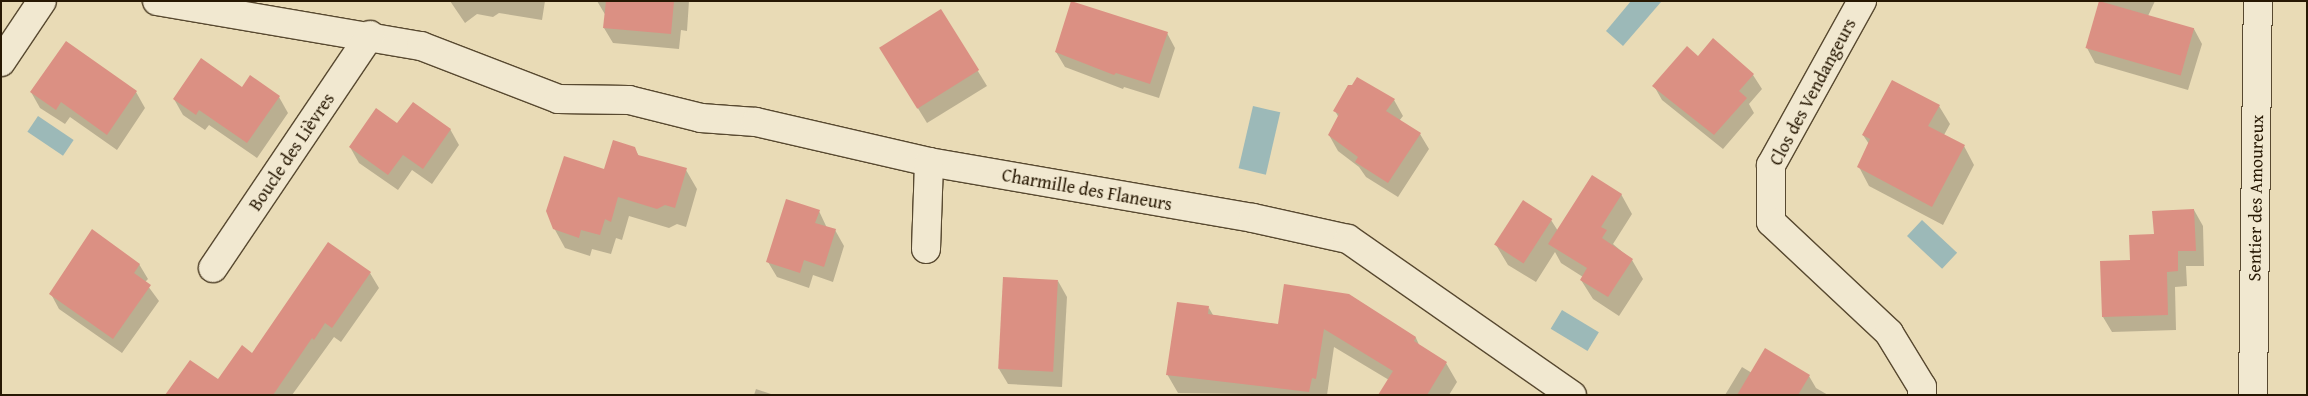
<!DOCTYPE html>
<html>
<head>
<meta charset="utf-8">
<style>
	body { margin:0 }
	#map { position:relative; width:2308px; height:396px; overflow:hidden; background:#e9dbb6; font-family:"Gentium Book Plus",serif }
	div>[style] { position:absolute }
	.water>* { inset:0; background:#9cb9b8; transform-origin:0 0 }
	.shadow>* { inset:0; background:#0003 }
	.building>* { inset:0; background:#db9083; transform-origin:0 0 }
	.roads { filter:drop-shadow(1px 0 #584930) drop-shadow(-1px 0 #584930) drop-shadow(0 1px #584930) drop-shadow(0 -1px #584930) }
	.minor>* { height:28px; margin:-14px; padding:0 14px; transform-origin:14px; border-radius:14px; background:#f1e8d0 }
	span { translate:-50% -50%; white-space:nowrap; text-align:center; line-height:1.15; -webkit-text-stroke:4.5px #f1e8d0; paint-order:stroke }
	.street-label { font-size:18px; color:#271803 }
	.frame { position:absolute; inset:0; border:2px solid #271803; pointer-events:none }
</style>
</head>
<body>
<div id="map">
	<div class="water">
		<i style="clip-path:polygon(1631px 1px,1661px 2px,1623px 46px,1606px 31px)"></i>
		<i style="left:1253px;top:106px;width:28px;height:64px;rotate:13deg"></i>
		<i style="left:38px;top:116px;width:43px;height:19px;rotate:34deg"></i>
		<i style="left:1922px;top:220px;width:48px;height:22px;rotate:43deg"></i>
		<i style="left:1562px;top:310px;width:43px;height:22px;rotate:31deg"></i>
	</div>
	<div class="shadow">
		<i style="clip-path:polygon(450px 1px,545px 1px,542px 20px,499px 13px,493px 17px,477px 14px,465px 23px)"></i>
		<i style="clip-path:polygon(597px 1px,689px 1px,687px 31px,681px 30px,679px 49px,613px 43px,604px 28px,606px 16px)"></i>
		<i style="clip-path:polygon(2100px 1px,2155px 1px,2148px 16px,2194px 29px,2202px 44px,2188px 90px,2095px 63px,2087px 48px)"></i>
		<i style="clip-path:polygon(941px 11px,987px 86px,927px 123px,890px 63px)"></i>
		<i style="clip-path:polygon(1167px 33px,1175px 48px,1159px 98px,1124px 87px,1123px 89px,1065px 67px,1056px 52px)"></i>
		<i style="clip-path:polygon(66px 43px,136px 92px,145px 108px,117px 150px,70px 117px,65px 124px,40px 108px,31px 92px)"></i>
		<i style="clip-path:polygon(1698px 57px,1753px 75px,1762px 89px,1749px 104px,1754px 113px,1723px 149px,1662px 100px,1654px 86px)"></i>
		<i style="clip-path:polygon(251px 77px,279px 97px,288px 113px,257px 158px,209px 125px,205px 130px,183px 115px,174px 99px,243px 89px)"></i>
		<i style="clip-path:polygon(1394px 100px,1403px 116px,1399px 121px,1420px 134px,1429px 149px,1398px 197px,1366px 177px,1359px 167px,1338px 151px,1329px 135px,1339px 118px,1335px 111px)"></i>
		<i style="clip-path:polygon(1939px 106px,1950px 124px,1944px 135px,1964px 146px,1974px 165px,1943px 225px,1869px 186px,1859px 167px,1869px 144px,1863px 135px)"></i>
		<i style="clip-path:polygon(398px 125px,450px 129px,459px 145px,432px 184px,412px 170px,398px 190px,359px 163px,350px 147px)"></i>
		<i style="clip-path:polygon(634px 148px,639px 156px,686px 170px,697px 189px,686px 227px,677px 224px,669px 228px,629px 216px,622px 240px,616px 238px,611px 254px,592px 249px,590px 256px,565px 248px,554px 228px,605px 170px)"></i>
		<i style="clip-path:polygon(1621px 194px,1632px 214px,1613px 244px,1632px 260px,1643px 279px,1619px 316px,1593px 299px,1581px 280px,1583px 277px,1561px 263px,1555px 252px,1536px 282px,1508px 265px,1496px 245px,1551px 220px,1558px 231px)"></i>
		<i style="clip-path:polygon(2194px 210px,2203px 226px,2204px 266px,2186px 266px,2187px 286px,2175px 287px,2176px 330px,2112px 332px,2103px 317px,2131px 261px,2155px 235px)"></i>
		<i style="clip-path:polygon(819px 211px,827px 228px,835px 230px,844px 246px,833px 282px,813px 275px,809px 288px,777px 277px,768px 262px)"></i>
		<i style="clip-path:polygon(139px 264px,148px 279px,145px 282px,159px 301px,122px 353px,59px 309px,51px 294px)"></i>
		<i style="clip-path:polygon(370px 273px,379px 288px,341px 342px,334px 337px,292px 395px,170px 395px,218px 381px)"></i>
		<i style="clip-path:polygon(1058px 281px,1067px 297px,1062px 387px,1008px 384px,999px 369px)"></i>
		<i style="clip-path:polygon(1348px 294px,1416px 338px,1420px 347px,1446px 363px,1457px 382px,1449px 395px,1380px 395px,1389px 380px,1334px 347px,1327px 395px,1178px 393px,1167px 374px,1209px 308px,1213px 315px,1279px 325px)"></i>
		<i style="clip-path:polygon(1742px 367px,1752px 373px,1809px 376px,1816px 388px,1828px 395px,1725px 395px)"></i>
		<i style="clip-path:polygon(756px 389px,774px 395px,754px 395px)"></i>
	</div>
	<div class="building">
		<i style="clip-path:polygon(606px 1px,674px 1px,671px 34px,603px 28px)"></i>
		<i style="clip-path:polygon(1071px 1px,1168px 32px,1150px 84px,1116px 73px,1114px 75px,1055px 52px)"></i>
		<i style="left:2099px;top:1px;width:99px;height:49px;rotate:16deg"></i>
		<i style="left:941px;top:9px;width:72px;height:73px;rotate:58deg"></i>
		<i style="clip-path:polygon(1713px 38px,1754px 74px,1739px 91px,1747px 98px,1714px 135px,1652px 86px,1687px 46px,1698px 56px)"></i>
		<i style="clip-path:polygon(66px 41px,137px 91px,107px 135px,61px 102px,56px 110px,30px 92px)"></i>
		<i style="clip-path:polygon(201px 58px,242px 87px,250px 75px,280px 96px,247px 143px,199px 110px,196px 115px,173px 99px)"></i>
		<i style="clip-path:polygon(1357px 77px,1395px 99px,1386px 111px,1421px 133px,1388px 183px,1355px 162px,1358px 157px,1328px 135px,1339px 114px,1333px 111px,1348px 85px,1352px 85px)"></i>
		<i style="clip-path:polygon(1892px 80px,1940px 105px,1928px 126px,1965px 145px,1932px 207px,1857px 167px,1870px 139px,1862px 135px)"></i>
		<i style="clip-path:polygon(413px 102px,451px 129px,423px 169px,403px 155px,388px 175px,349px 147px,376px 108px,397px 123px)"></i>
		<i style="clip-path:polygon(613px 140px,635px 147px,638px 155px,687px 168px,675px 208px,665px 205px,657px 209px,618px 197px,611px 222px,605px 219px,600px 235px,581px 230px,579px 238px,553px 229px,546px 211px,564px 156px,604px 169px)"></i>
		<i style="clip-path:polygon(1592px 175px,1622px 194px,1601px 227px,1607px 230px,1602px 238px,1633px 259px,1608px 297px,1580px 280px,1587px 268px,1548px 244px)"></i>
		<i style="clip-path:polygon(786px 199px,820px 210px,815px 223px,836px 229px,824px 267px,804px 260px,800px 273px,766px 262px)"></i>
		<i style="left:1523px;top:200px;width:35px;height:53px;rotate:33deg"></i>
		<i style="clip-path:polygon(2194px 209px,2196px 251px,2178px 251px,2178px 271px,2167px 272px,2168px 315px,2102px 317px,2100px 261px,2130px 260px,2129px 235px,2154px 234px,2152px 211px)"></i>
		<i style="clip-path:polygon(92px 229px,140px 264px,134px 273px,151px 285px,113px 339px,49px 294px)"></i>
		<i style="clip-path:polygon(328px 242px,371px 272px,332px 328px,325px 323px,314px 340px,312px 338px,273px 395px,165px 395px,190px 360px,218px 379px,242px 345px,252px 353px)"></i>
		<i style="left:1003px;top:277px;width:55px;height:92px;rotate:3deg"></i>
		<i style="clip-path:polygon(1284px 284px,1349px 294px,1416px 337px,1414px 341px,1447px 362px,1427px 395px,1378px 395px,1393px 371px,1324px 329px,1316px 379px,1312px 378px,1309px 392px,1166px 375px,1177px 302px,1209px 306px,1208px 314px,1278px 324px)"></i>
		<i style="clip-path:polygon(1765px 348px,1810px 375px,1798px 395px,1737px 395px)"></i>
	</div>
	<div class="roads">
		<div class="minor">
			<i style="left:157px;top:1px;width:268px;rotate:9.7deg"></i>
			<i style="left:421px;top:46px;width:147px;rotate:21.1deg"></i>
			<i style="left:558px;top:99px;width:71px;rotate:0.8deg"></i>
			<i style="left:629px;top:100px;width:74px;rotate:14deg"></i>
			<i style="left:701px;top:118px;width:55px;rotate:4.2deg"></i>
			<i style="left:756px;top:122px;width:178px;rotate:13deg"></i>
			<i style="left:929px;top:162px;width:329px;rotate:9.8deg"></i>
			<i style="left:1253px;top:218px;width:97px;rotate:12.5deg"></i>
			<i style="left:1348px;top:239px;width:273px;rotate:34.9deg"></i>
			<i style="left:1862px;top:1px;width:188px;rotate:119deg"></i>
			<i style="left:1771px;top:165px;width:57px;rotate:90deg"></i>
			<i style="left:1771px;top:222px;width:162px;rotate:43.2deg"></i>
			<i style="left:1889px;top:333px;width:63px;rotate:58.6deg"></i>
			<i style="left:1922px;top:387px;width:8px;rotate:90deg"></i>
			<i style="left:1px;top:62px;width:73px;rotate:-56.1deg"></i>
			<i style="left:926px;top:249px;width:87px;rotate:-88deg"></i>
			<i style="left:213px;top:268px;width:281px;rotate:-56deg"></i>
			<i style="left:2253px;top:395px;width:394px;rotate:-89.3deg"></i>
		</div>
	</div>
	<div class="street-label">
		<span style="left:1813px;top:92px;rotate:-62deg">Clos des Vendangeurs</span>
		<span style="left:292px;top:152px;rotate:-56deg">Boucle des Lièvres</span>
		<span style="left:1087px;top:190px;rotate:10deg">Charmille des Flaneurs</span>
		<span style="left:2256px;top:198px;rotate:-89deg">Sentier des Amoureux</span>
	</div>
	<div class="frame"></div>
</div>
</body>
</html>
